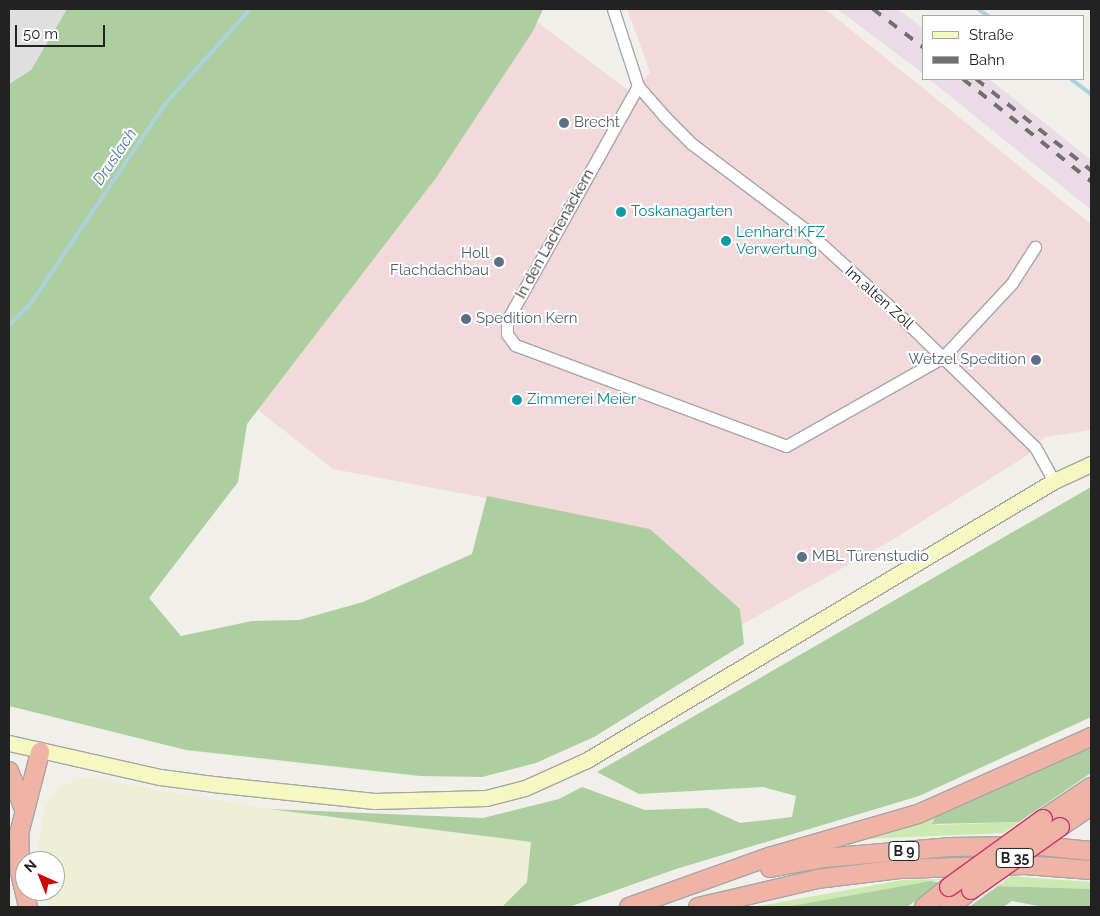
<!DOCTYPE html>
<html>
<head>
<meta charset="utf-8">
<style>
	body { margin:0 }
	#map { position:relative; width:1100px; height:916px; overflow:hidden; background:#f1efe9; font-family:Raleway,sans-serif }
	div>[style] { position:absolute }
	.residential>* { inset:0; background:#e0dfdf }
	.commercial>* { inset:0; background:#f1dad9 }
	.industrial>* { inset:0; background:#eadbe7 }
	.farmland>* { inset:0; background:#edefd5 }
	.grass>* { inset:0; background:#cde9b2 }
	.forest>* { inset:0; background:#adcf9f }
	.stream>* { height:4px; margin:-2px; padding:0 2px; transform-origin:2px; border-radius:2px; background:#abd2dd }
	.roads { filter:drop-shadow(1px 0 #a6a6a6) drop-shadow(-1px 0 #a6a6a6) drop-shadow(0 1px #a6a6a6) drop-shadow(0 -1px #a6a6a6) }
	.minor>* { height:11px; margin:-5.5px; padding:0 5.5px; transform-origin:5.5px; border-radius:5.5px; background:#fff }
	.secondary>* { height:15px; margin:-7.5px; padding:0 7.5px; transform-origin:7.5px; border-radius:7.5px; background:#f5f8c0 }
	.trunk>* { height:18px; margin:-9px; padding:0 9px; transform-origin:9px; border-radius:9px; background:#efb4a5 }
	.rail>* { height:4px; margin-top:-2px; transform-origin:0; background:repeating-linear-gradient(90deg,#707070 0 10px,transparent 0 20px) }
	.bridges { filter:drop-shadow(1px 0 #d63069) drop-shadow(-1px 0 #d63069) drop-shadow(0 1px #d63069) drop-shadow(0 -1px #d63069) }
	.trunk-bridge>* { height:18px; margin:-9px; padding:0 9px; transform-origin:9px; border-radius:9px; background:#efb4a5 }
	.dots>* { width:14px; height:14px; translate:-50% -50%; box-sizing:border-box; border:2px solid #fff; border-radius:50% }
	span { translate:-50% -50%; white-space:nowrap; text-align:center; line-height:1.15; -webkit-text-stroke:4px #fff; paint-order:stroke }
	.shield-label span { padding:1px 4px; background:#fff; border:1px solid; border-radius:4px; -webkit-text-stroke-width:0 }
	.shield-label { font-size:14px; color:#222; font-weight:700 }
	.service-label { font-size:15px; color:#4e5e75 }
	.left { translate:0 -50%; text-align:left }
	.right { translate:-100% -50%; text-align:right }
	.culture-label { font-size:15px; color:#0d838f }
	.street-label { font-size:15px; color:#222 }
	.water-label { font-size:16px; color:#4d7aa7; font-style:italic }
	.frame { position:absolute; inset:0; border:10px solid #222; pointer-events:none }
	.legend { position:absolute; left:922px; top:15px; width:162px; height:65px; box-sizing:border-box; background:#fff; border:1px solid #a7a7a7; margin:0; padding:6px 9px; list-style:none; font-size:15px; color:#222 }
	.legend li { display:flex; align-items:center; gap:10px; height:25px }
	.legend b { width:25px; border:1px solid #a7a7a7 }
	.north { position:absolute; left:15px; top:851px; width:50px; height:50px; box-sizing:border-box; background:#fff; border:1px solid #a7a7a7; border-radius:50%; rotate:316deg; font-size:14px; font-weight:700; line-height:20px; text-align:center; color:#222 }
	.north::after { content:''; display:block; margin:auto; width:18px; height:22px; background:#cc0707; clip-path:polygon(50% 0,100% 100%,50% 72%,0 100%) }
	.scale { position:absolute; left:15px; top:25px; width:90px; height:22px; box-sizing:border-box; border:2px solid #222; border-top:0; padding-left:6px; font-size:15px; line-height:18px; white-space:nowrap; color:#222; -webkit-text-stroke:4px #fff; paint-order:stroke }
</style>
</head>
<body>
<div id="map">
	<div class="residential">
		<i style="clip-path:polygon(9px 9px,67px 9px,31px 70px,9px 84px)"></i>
	</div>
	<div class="commercial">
		<i style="clip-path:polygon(627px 9px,825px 9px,1091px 224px,1091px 430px,1045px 437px,1026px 456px,894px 539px,741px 625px,740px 609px,650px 529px,333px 469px,258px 410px,436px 178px,537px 22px,633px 94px,650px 72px)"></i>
	</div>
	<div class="industrial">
		<i style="clip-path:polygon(837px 9px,897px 9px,911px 19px,924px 29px,924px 74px)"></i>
		<i style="clip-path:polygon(929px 79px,989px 79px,1091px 160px,1091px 210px)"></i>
	</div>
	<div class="farmland">
		<i style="clip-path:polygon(87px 777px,269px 809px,531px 842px,527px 882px,502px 907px,49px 907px,43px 891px,55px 891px,55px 861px,36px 861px,45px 807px,61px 786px)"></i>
	</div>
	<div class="grass">
		<i style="clip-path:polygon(1091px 743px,1091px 747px,1057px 764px,943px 810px,935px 825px,1019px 822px,1004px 833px,863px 839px)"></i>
		<i style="clip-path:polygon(1011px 876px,1091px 882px,1091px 889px,998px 886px)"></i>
		<i style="clip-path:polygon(945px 879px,786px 907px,754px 907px,903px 880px)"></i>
	</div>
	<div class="forest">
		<i style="clip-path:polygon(67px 9px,543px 9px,533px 31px,436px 178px,247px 424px,238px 482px,149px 598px,181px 636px,252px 621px,299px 620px,363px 602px,472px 554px,487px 496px,650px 529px,740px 609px,744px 644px,594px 737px,536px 763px,482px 777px,420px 776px,186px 750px,9px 706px,9px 84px,31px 70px)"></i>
		<i style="clip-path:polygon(1091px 487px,1091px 717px,919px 796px,676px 869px,569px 907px,502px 907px,527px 882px,531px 842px,269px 809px,483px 818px,559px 799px,582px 787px,645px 810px,707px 808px,740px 823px,792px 817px,796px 796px,763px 787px,639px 794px,597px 772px)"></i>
		<i style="clip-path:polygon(1091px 747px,1091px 773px,1019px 822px,932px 824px,938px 812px)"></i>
		<i style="clip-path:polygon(931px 881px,940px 883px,907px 907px,786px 907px)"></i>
		<i style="clip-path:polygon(998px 886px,1091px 889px,1091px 906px,1044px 907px,1012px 901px,1003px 907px,969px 907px)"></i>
	</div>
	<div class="stream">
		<i style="left:978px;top:9px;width:12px;rotate:35deg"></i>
		<i style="left:1071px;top:79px;width:25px;rotate:37deg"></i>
		<i style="left:9px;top:325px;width:31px;rotate:-45deg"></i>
		<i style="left:31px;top:303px;width:241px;rotate:-56deg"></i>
		<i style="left:166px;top:103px;width:126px;rotate:-48.2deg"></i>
	</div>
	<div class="roads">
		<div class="minor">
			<i style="left:613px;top:9px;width:81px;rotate:72deg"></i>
			<i style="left:638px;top:86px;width:40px;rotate:49deg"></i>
			<i style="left:664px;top:116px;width:40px;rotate:45deg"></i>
			<i style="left:692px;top:144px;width:141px;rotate:37deg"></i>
			<i style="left:805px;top:229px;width:125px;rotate:42.4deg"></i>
			<i style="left:897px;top:313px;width:192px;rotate:44.2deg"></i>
			<i style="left:1035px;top:447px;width:39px;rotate:61deg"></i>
			<i style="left:638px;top:86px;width:268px;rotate:119.2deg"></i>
			<i style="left:507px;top:320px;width:14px;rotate:90deg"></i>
			<i style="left:507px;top:334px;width:14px;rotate:54deg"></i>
			<i style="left:515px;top:345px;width:289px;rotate:20.4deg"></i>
			<i style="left:786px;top:446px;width:180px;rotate:-29.5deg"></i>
			<i style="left:943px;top:357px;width:101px;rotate:-47deg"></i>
			<i style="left:1012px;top:283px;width:43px;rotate:-57.4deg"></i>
		</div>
		<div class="secondary">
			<i style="left:9px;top:743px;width:155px;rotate:12.7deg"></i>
			<i style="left:160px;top:777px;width:53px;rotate:7.5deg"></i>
			<i style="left:213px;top:784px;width:162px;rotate:6deg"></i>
			<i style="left:374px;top:801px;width:112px;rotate:-1.5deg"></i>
			<i style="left:486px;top:798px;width:40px;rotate:-14.4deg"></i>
			<i style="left:525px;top:788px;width:68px;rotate:-24.3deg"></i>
			<i style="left:587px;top:760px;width:544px;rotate:-30.86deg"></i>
			<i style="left:1054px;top:481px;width:41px;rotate:-24.7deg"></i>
		</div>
		<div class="trunk">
			<i style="left:9px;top:771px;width:41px;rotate:68.5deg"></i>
			<i style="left:1043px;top:819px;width:58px;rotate:-33.7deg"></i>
			<i style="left:1060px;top:827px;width:37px;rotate:-34deg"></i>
			<i style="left:770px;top:868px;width:55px;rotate:-10.5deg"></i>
			<i style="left:824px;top:858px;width:125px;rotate:-5deg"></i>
			<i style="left:949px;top:847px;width:92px;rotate:-0.6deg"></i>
			<i style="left:1041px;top:846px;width:50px;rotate:5.7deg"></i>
			<i style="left:28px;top:907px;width:35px;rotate:-103deg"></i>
			<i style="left:20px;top:873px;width:39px;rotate:-91deg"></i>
			<i style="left:19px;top:834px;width:85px;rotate:-75.6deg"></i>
			<i style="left:629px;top:907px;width:149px;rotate:-19.7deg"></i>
			<i style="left:769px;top:857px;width:155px;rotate:-16.1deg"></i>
			<i style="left:918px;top:814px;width:189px;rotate:-24deg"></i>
			<i style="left:698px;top:907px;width:122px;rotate:-13.2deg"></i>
			<i style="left:817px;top:879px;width:85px;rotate:-6.8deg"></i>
			<i style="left:901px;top:869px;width:124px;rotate:-1.8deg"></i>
			<i style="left:1025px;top:865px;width:66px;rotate:4.3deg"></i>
			<i style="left:924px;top:907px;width:32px;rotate:-39deg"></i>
			<i style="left:950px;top:907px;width:27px;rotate:-39deg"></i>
		</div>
	</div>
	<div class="rail">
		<i style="left:873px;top:9px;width:64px;rotate:37.4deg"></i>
		<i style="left:963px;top:79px;width:164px;rotate:38.6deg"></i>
		<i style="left:976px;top:79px;width:147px;rotate:38.4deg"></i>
	</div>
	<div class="bridges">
		<div class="trunk-bridge">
			<i style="left:949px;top:887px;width:116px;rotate:-35.9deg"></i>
			<i style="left:971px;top:890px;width:109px;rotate:-35.3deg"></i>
		</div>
	</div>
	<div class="dots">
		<i style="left:564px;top:123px;background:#5c6f8a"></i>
		<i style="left:621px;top:212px;background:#0f9aa8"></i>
		<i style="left:726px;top:241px;background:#0f9aa8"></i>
		<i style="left:499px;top:262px;background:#5c6f8a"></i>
		<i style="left:466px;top:319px;background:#5c6f8a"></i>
		<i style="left:1036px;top:360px;background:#5c6f8a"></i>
		<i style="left:517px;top:400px;background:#0f9aa8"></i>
		<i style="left:802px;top:557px;background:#5c6f8a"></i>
	</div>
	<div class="shield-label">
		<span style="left:904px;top:851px">B 9</span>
		<span style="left:1015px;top:858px">B 35</span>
	</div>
	<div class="service-label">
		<span class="left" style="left:574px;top:123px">Brecht</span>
		<span class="right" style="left:489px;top:262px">Holl<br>Flachdachbau</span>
		<span class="left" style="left:476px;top:319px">Spedition Kern</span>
		<span class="right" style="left:1026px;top:360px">Wetzel Spedition</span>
		<span class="left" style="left:812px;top:557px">MBL Türenstudio</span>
	</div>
	<div class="culture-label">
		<span class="left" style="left:631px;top:212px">Toskanagarten</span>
		<span class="left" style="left:736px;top:241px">Lenhard KFZ<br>Verwertung</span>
		<span class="left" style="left:527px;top:400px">Zimmerei Meier</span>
	</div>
	<div class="street-label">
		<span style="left:555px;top:234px;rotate:-61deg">In den Lachenäckern</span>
		<span style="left:879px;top:298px;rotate:42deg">Im alten Zoll</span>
	</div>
	<div class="water-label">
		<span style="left:115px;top:157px;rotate:-56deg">Druslach</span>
	</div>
	<div class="frame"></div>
	<ul class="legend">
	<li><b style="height:6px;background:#f5f8c0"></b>Straße</li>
	<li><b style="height:6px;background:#707070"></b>Bahn</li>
	</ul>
	<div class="north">N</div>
	<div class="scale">50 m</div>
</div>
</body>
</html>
